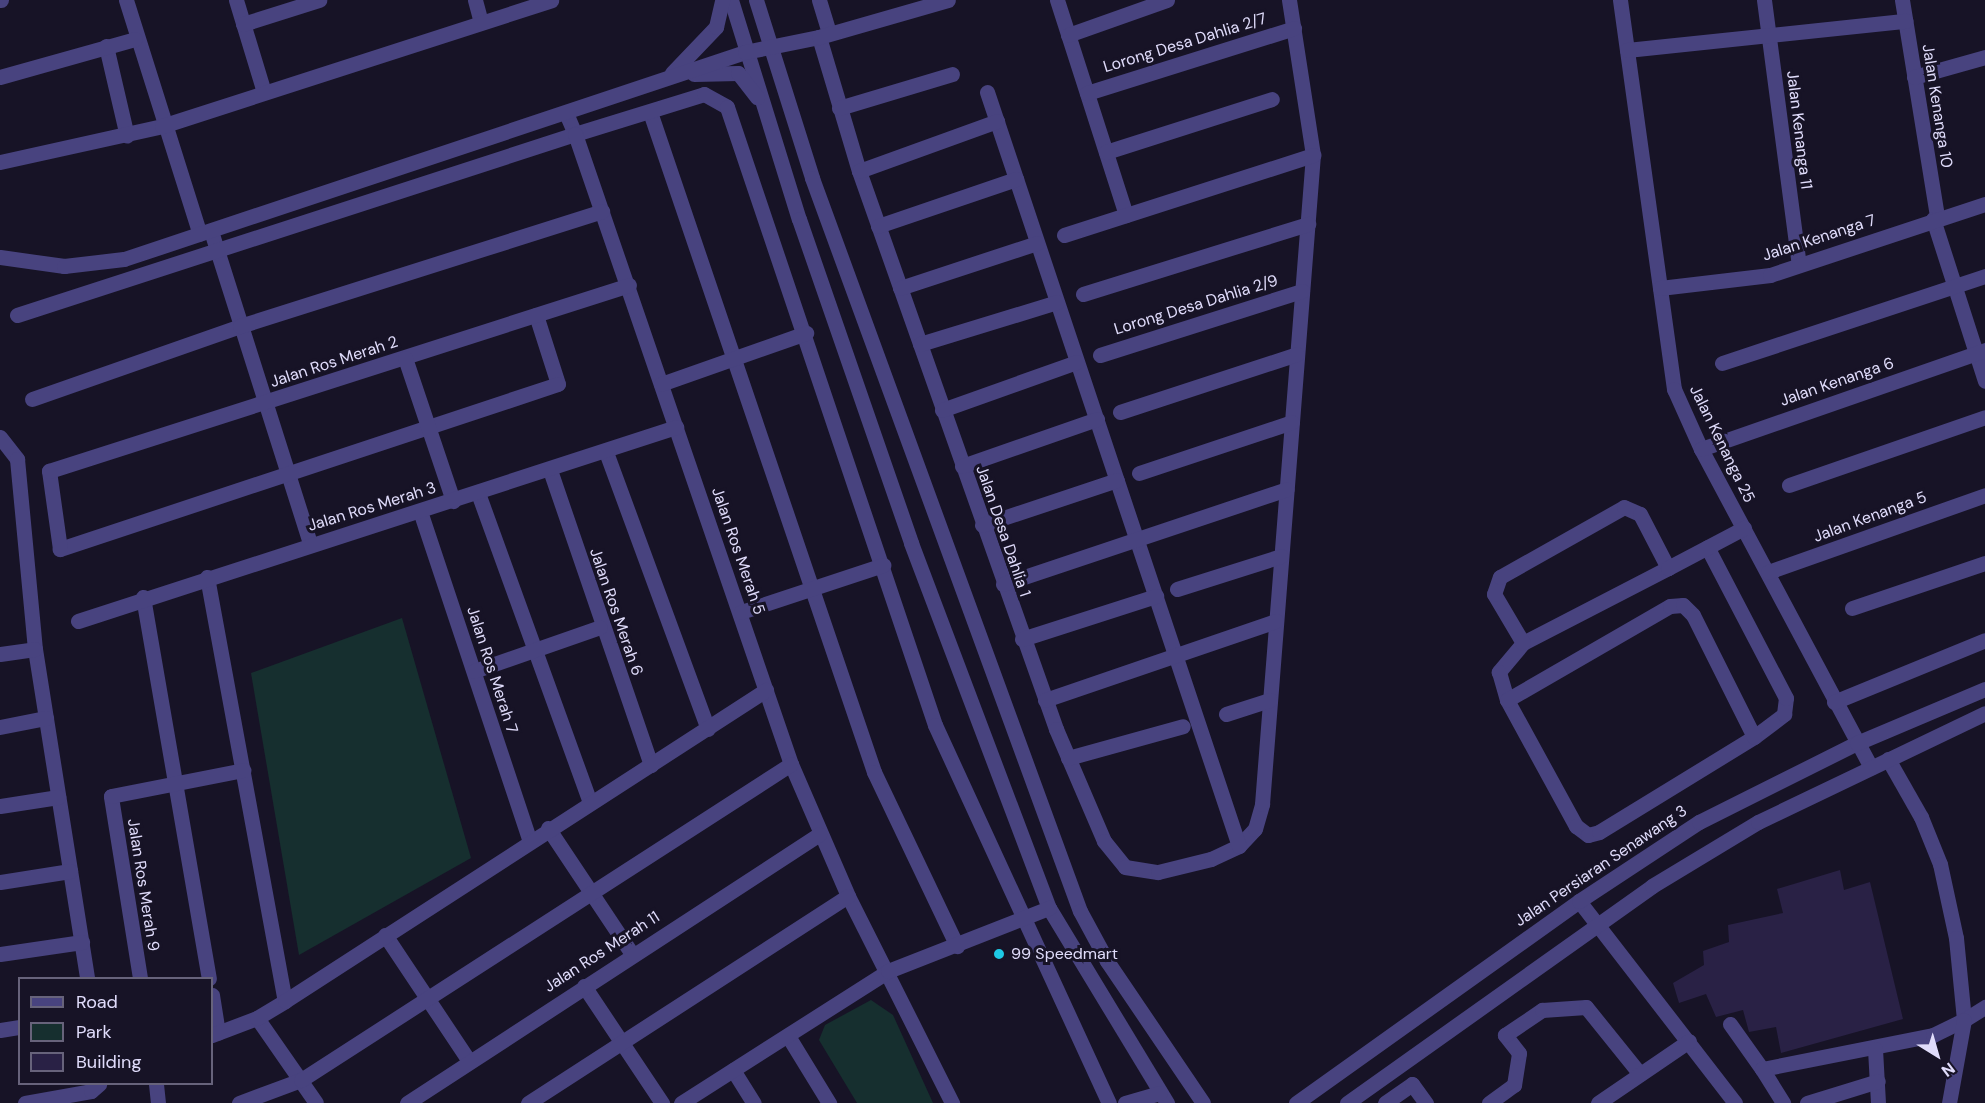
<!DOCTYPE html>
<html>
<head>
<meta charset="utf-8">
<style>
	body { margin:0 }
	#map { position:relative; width:1985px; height:1103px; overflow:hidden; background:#171326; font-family:"DM Sans",sans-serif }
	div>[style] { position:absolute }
	.green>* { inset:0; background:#162f2f }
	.building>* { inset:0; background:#292145 }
	.minor>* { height:15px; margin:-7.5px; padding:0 7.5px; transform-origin:7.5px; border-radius:7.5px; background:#48437f }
	.dots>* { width:16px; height:16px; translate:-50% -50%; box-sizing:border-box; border:3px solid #171326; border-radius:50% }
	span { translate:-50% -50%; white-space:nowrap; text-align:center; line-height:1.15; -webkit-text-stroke:6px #171326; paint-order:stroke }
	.street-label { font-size:16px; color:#e0dcfb }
	.poi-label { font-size:16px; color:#e0dcfb }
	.left { translate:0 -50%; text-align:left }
	.legend { position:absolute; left:18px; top:977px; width:195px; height:108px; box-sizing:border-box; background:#171326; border:2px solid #67637b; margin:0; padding:8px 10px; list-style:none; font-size:18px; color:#e0dcfb }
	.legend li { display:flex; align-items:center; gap:12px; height:30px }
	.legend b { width:30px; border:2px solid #67637b }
	.north { position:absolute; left:1907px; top:1025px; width:60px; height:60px; -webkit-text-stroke:4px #171326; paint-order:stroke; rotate:143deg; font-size:16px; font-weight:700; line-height:24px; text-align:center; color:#e0dcfb }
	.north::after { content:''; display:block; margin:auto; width:21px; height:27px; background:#e0dcfb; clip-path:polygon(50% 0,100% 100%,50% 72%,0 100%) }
</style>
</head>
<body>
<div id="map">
	<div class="green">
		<i style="clip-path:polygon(402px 618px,471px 858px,299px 955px,251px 673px)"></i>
		<i style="clip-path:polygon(871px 1000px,893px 1015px,933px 1103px,857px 1103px,819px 1040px,825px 1025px)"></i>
	</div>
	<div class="building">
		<i style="clip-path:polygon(1840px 870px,1844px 890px,1870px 882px,1903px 1019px,1781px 1053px,1776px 1027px,1749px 1032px,1743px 1010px,1716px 1017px,1706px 994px,1679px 1003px,1673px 983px,1704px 965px,1703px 951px,1729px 942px,1728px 925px,1783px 913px,1777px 889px)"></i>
	</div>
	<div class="minor">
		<i style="left:0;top:0;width:1px"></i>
		<i style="left:126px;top:0;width:245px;rotate:72.5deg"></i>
		<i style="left:236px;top:0;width:96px;rotate:73.1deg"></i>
		<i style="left:475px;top:0;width:23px;rotate:75deg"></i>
		<i style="left:731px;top:0;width:229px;rotate:72.8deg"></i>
		<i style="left:799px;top:219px;width:343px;rotate:70.9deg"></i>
		<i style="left:911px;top:543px;width:390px;rotate:69.3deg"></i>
		<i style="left:1049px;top:908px;width:228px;rotate:58.8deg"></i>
		<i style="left:756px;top:0;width:187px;rotate:72.5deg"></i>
		<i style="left:812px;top:178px;width:780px;rotate:69.92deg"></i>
		<i style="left:1080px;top:911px;width:57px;rotate:61.6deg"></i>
		<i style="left:1107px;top:961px;width:171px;rotate:55.9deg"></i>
		<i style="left:819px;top:0;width:34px;rotate:73deg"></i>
		<i style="left:1057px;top:0;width:226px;rotate:72.2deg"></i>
		<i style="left:1620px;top:0;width:393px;rotate:82.1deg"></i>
		<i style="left:1674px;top:389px;width:66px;rotate:65.8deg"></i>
		<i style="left:1701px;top:449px;width:361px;rotate:61.9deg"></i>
		<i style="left:1764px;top:0;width:267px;rotate:82.5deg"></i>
		<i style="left:1902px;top:0;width:220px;rotate:80.8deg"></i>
		<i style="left:243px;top:24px;width:80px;rotate:-17.5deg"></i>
		<i style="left:1068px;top:35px;width:105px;rotate:-19.5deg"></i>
		<i style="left:819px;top:37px;width:140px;rotate:73.4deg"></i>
		<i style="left:859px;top:171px;width:592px;rotate:70.55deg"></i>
		<i style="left:1056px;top:729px;width:122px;rotate:66.8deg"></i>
		<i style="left:1104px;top:841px;width:33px;rotate:51deg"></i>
		<i style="left:1125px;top:867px;width:33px;rotate:9deg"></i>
		<i style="left:1158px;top:872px;width:55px;rotate:-13.8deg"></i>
		<i style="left:1211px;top:859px;width:31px;rotate:-25deg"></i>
		<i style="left:1239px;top:846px;width:23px;rotate:-47deg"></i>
		<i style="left:1255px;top:829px;width:26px;rotate:-74deg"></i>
		<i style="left:1262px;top:804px;width:651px;rotate:-85.51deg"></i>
		<i style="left:1313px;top:155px;width:157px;rotate:-98.8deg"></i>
		<i style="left:106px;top:46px;width:92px;rotate:76.9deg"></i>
		<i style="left:1627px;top:50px;width:280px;rotate:-6deg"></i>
		<i style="left:672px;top:73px;width:64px;rotate:-46.3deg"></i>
		<i style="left:716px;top:27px;width:28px;rotate:-77deg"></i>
		<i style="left:694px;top:74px;width:44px;rotate:-1.3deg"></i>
		<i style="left:738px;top:73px;width:31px;rotate:52deg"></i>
		<i style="left:0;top:77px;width:140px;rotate:-15.7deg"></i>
		<i style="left:1914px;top:77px;width:74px;rotate:-15.7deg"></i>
		<i style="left:987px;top:92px;width:795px;rotate:71.52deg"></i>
		<i style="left:1087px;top:93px;width:217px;rotate:-17.4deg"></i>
		<i style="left:839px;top:108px;width:118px;rotate:-16.7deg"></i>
		<i style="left:650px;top:112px;width:697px;rotate:71.25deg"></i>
		<i style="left:874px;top:772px;width:193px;rotate:64.5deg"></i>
		<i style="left:566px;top:113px;width:23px;rotate:67deg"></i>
		<i style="left:575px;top:134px;width:135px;rotate:-17.2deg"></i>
		<i style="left:704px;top:94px;width:26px;rotate:29deg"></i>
		<i style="left:727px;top:107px;width:652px;rotate:71.4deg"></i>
		<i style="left:935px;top:725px;width:416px;rotate:65.3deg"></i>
		<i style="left:1106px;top:152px;width:174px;rotate:-17.7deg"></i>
		<i style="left:0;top:162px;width:166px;rotate:-12.5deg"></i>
		<i style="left:162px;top:126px;width:409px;rotate:-17.9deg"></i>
		<i style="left:859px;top:171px;width:147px;rotate:-19.9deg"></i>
		<i style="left:1933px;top:219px;width:170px;rotate:72.2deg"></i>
		<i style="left:878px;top:226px;width:146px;rotate:-18.8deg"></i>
		<i style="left:211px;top:231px;width:328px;rotate:72.4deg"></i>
		<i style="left:1064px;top:235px;width:262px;rotate:-17.8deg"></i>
		<i style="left:0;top:257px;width:65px;rotate:8deg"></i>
		<i style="left:64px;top:266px;width:60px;rotate:-6.7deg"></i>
		<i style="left:124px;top:259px;width:655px;rotate:-18.43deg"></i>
		<i style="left:745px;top:52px;width:76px;rotate:-11.5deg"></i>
		<i style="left:819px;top:37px;width:134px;rotate:-16deg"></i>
		<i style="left:900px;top:288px;width:144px;rotate:-18.2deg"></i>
		<i style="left:1660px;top:288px;width:111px;rotate:-6.7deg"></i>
		<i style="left:1770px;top:275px;width:226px;rotate:-18.3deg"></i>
		<i style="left:1083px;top:294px;width:236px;rotate:-17.3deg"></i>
		<i style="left:17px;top:315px;width:587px;rotate:-17.97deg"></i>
		<i style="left:575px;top:134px;width:666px;rotate:71.08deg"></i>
		<i style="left:791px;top:764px;width:144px;rotate:66.6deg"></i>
		<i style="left:848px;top:896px;width:232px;rotate:63.3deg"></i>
		<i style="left:536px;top:315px;width:72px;rotate:72.3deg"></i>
		<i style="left:558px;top:384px;width:525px;rotate:161.67deg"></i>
		<i style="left:60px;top:549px;width:79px;rotate:-98deg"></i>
		<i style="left:49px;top:471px;width:609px;rotate:-17.78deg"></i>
		<i style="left:920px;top:344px;width:143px;rotate:-17deg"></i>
		<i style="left:1100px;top:355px;width:212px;rotate:-17.6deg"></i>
		<i style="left:405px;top:358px;width:151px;rotate:71.4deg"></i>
		<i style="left:1722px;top:363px;width:277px;rotate:-18.3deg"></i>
		<i style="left:661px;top:384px;width:154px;rotate:-19.4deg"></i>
		<i style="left:32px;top:399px;width:220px;rotate:-19.3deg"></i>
		<i style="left:240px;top:326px;width:380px;rotate:-17.6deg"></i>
		<i style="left:942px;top:410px;width:143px;rotate:-19.6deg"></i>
		<i style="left:1120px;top:412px;width:186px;rotate:-18.1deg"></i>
		<i style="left:0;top:437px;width:28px;rotate:52deg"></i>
		<i style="left:17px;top:459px;width:191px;rotate:84.6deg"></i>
		<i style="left:35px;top:649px;width:333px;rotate:81deg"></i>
		<i style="left:1701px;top:449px;width:301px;rotate:-19.2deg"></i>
		<i style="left:606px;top:452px;width:295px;rotate:69.8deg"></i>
		<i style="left:962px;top:466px;width:143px;rotate:-19.2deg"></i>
		<i style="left:550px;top:470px;width:312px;rotate:71.1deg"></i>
		<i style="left:1139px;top:473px;width:161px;rotate:-18.4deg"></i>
		<i style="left:1789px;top:485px;width:207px;rotate:-19.1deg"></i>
		<i style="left:478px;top:493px;width:329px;rotate:70.1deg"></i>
		<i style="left:420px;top:511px;width:346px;rotate:71.6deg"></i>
		<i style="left:982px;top:525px;width:142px;rotate:-18.4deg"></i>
		<i style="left:1668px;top:568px;width:163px;rotate:152.7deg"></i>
		<i style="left:1523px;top:643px;width:38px;rotate:130deg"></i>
		<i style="left:1499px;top:672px;width:29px;rotate:74deg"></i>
		<i style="left:1507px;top:700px;width:144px;rotate:61.3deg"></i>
		<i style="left:1576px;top:826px;width:15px;rotate:37deg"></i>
		<i style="left:1588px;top:835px;width:11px;rotate:-15deg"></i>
		<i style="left:1599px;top:832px;width:182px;rotate:-31.5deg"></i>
		<i style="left:1754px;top:737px;width:38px;rotate:-37deg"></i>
		<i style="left:1784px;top:714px;width:16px;rotate:-83deg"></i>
		<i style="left:1786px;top:698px;width:170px;rotate:-117.6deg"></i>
		<i style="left:1768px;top:572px;width:230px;rotate:-19.5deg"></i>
		<i style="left:207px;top:577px;width:431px;rotate:79.6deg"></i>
		<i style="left:1003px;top:584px;width:299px;rotate:-18.5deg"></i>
		<i style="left:1177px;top:589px;width:109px;rotate:-17.6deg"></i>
		<i style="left:143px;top:597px;width:387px;rotate:80.2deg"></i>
		<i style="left:1852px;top:608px;width:140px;rotate:-18.7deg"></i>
		<i style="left:741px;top:612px;width:150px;rotate:-18.3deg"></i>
		<i style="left:78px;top:621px;width:629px;rotate:-17.97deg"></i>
		<i style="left:1022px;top:639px;width:141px;rotate:-17.8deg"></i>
		<i style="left:1523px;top:643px;width:57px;rotate:-120.6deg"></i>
		<i style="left:1494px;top:594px;width:18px;rotate:-71deg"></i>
		<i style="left:1500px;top:577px;width:142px;rotate:-29.4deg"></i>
		<i style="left:1624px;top:507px;width:17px;rotate:24deg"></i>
		<i style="left:1640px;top:514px;width:61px;rotate:62.6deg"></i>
		<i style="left:1668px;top:568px;width:86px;rotate:-27.8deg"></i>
		<i style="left:0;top:654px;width:35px;rotate:-8deg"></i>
		<i style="left:474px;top:671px;width:133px;rotate:-19.2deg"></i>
		<i style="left:1045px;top:700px;width:244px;rotate:-18.9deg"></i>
		<i style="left:1507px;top:700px;width:188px;rotate:-30deg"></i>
		<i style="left:1670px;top:606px;width:13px;rotate:-4deg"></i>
		<i style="left:1683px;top:605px;width:14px;rotate:45deg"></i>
		<i style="left:1693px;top:615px;width:136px;rotate:63.4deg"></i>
		<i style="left:1834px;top:702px;width:163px;rotate:-22.3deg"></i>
		<i style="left:1226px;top:714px;width:46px;rotate:-17.7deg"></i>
		<i style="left:0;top:727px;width:47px;rotate:-11.1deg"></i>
		<i style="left:1068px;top:758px;width:119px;rotate:-15.5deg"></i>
		<i style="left:1888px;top:759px;width:67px;rotate:60.4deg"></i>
		<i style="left:1921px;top:817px;width:51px;rotate:68deg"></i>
		<i style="left:1940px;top:864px;width:76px;rotate:77.8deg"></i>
		<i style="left:1956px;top:938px;width:82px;rotate:84.4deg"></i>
		<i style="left:1964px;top:1020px;width:25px;rotate:-32deg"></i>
		<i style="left:0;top:806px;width:59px;rotate:-8.8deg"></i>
		<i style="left:548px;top:828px;width:151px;rotate:56.3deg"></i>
		<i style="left:0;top:882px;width:71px;rotate:-8.9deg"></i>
		<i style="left:1579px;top:901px;width:255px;rotate:52.3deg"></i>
		<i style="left:385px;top:935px;width:151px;rotate:56.3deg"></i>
		<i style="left:0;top:954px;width:83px;rotate:-8.3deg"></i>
		<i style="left:140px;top:978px;width:184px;rotate:-99.1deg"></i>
		<i style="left:111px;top:796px;width:135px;rotate:-11.1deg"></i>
		<i style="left:584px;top:986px;width:141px;rotate:56.3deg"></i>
		<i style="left:212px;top:995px;width:38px;rotate:81deg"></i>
		<i style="left:257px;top:1018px;width:103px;rotate:55.2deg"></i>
		<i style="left:1730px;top:1024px;width:55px;rotate:54.6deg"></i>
		<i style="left:1762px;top:1069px;width:174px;rotate:-11.2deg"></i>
		<i style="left:1933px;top:1035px;width:34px;rotate:-26deg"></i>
		<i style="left:0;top:1030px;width:20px;rotate:-9deg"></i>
		<i style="left:212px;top:1035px;width:48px;rotate:-20.7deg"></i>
		<i style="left:257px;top:1018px;width:33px;rotate:-31deg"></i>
		<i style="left:285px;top:1001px;width:573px;rotate:-32.89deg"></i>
		<i style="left:788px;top:1036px;width:79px;rotate:58.5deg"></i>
		<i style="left:1875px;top:1049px;width:54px;rotate:86.8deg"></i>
		<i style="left:1762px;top:1069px;width:40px;rotate:58deg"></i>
		<i style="left:733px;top:1070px;width:39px;rotate:58deg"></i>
		<i style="left:156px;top:1084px;width:19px;rotate:84deg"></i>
		<i style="left:25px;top:1103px;width:67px;rotate:-10.3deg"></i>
		<i style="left:91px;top:1091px;width:11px;rotate:-41deg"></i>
		<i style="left:239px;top:1103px;width:66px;rotate:-20.4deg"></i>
		<i style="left:301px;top:1080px;width:583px;rotate:-32.82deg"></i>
		<i style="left:407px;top:1103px;width:492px;rotate:-33.1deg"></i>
		<i style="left:528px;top:1103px;width:381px;rotate:-32.9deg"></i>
		<i style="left:681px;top:1103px;width:246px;rotate:-32.5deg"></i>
		<i style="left:888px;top:971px;width:173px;rotate:-21.4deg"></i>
		<i style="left:1125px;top:1103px;width:36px;rotate:-16deg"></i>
		<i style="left:1296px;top:1103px;width:348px;rotate:-35.5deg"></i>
		<i style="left:1579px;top:901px;width:144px;rotate:-33.4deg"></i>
		<i style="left:1699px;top:822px;width:177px;rotate:-26.6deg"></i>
		<i style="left:1857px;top:743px;width:139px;rotate:-22.9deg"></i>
		<i style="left:1347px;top:1103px;width:374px;rotate:-35.4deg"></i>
		<i style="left:1652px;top:886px;width:124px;rotate:-31.1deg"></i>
		<i style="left:1758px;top:822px;width:252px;rotate:-25.6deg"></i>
		<i style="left:1385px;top:1103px;width:33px;rotate:-35deg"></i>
		<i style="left:1412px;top:1084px;width:24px;rotate:54deg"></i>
		<i style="left:1489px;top:1103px;width:31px;rotate:-36deg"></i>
		<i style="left:1514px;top:1085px;width:32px;rotate:-81deg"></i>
		<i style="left:1519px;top:1053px;width:23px;rotate:-128deg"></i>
		<i style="left:1505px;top:1035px;width:45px;rotate:-34deg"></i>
		<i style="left:1542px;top:1010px;width:44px;rotate:-3.9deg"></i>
		<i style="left:1586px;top:1007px;width:86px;rotate:51.1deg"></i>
		<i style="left:1598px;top:1103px;width:110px;rotate:-34.3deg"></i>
		<i style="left:1807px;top:1103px;width:74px;rotate:-17.2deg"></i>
		<i style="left:1949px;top:1103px;width:84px;rotate:-79.8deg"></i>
	</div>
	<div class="dots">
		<i style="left:999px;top:954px;background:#1ec9e5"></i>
	</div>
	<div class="street-label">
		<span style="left:1185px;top:43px;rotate:-17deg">Lorong Desa Dahlia 2/7</span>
		<span style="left:1937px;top:106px;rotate:81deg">Jalan Kenanga 10</span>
		<span style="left:1799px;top:130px;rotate:83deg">Jalan Kenanga 11</span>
		<span style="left:1819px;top:238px;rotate:-18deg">Jalan Kenanga 7</span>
		<span style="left:1196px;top:305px;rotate:-17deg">Lorong Desa Dahlia 2/9</span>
		<span style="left:334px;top:362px;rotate:-18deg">Jalan Ros Merah 2</span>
		<span style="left:1837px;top:382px;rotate:-19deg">Jalan Kenanga 6</span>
		<span style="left:1722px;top:444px;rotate:64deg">Jalan Kenanga 25</span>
		<span style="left:372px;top:507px;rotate:-17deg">Jalan Ros Merah 3</span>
		<span style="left:1870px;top:517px;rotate:-20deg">Jalan Kenanga 5</span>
		<span style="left:1003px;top:531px;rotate:71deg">Jalan Desa Dahlia 1</span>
		<span style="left:738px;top:551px;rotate:71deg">Jalan Ros Merah 5</span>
		<span style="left:616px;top:612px;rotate:71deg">Jalan Ros Merah 6</span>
		<span style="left:492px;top:670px;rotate:72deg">Jalan Ros Merah 7</span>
		<span style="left:1601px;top:866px;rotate:-34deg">Jalan Persiaran Senawang 3</span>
		<span style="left:143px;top:885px;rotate:81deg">Jalan Ros Merah 9</span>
		<span style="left:602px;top:952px;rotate:-33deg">Jalan Ros Merah 11</span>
	</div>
	<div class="poi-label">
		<span class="left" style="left:1011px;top:954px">99 Speedmart</span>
	</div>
	<ul class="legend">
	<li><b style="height:8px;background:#48437f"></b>Road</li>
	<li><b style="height:16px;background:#162f2f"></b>Park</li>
	<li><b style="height:16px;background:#292145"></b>Building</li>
	</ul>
	<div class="north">N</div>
</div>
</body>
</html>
